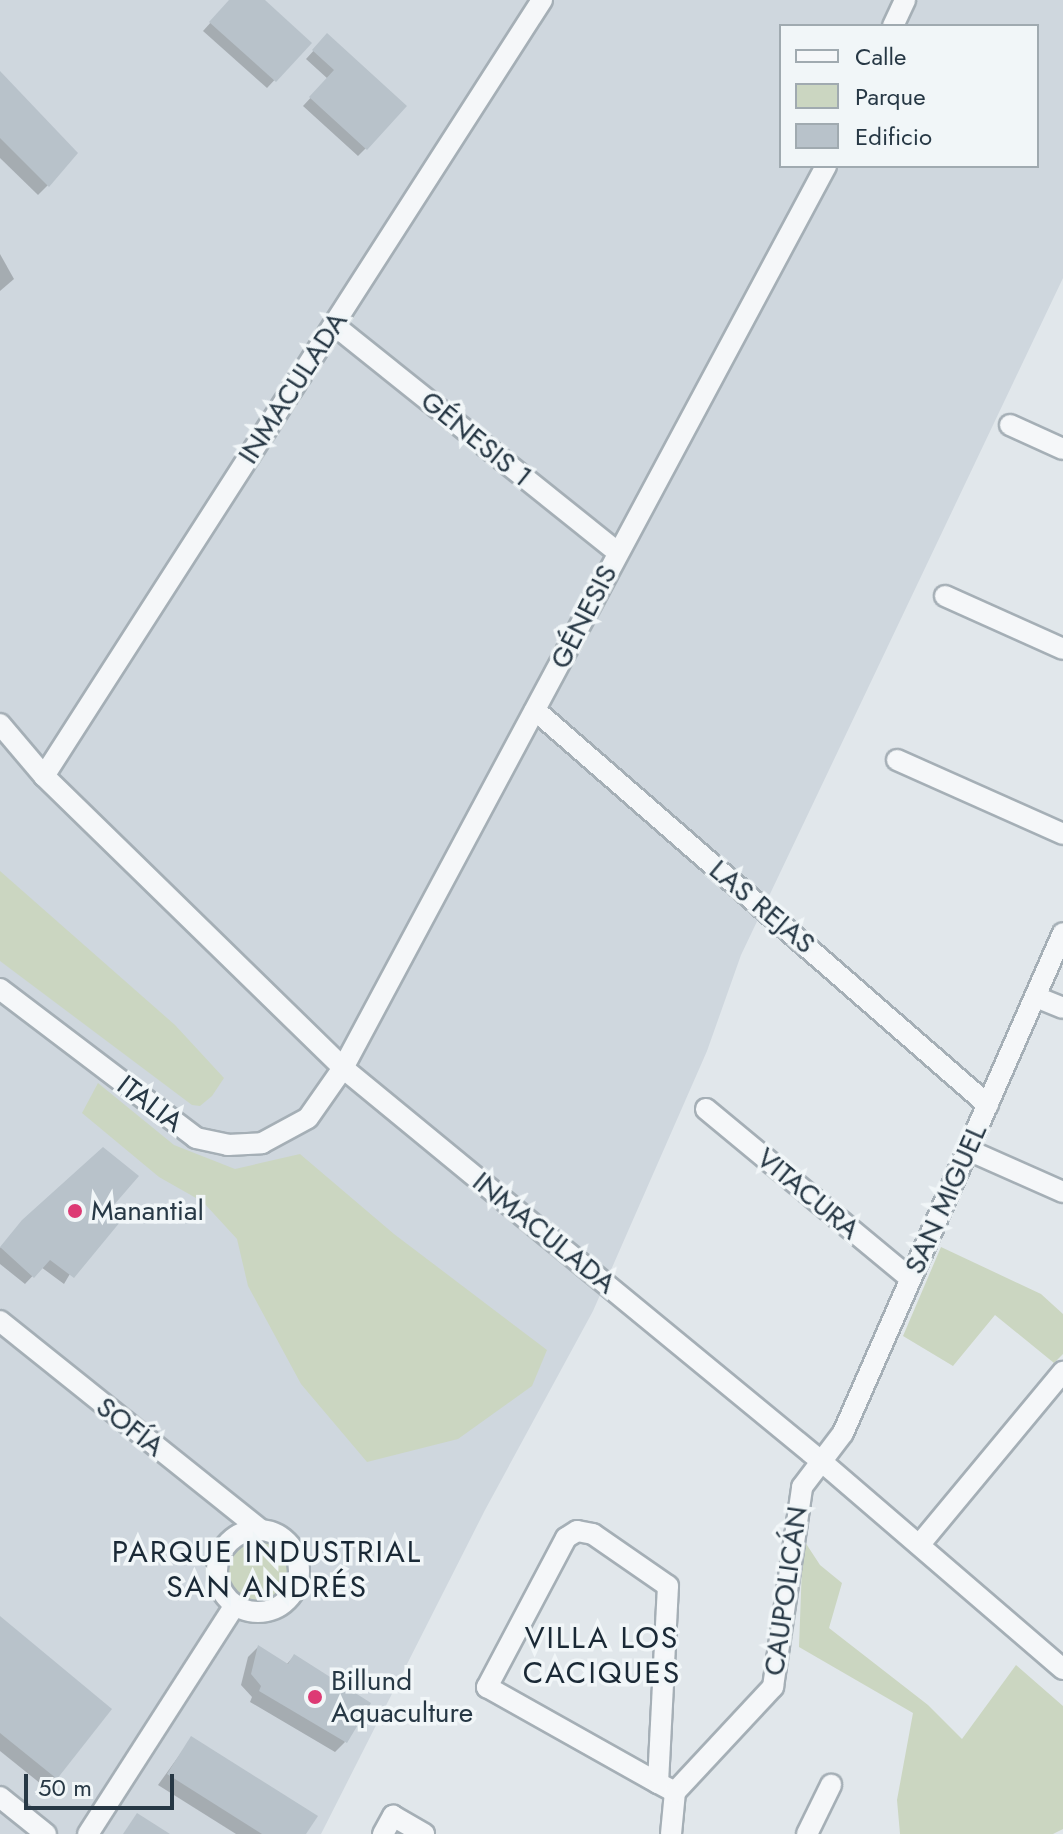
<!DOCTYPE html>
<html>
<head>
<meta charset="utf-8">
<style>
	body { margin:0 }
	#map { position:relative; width:1063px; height:1834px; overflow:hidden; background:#e1e7eb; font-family:Jost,sans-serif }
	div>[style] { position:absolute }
	.built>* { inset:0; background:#cfd7de }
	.green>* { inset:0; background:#cbd6c1 }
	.round { border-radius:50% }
	.shadow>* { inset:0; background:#0003 }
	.building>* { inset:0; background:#b8c2ca }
	.roads { filter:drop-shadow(2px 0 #a5afb6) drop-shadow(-2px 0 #a5afb6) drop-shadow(0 2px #a5afb6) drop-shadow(0 -2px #a5afb6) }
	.minor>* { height:20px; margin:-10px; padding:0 10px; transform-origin:10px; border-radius:10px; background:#f5f7f9 }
	.minor>.ring { margin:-10px; padding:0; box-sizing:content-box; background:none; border:20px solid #f5f7f9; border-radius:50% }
	.dots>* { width:22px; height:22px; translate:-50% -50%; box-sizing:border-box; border:4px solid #f1f6f8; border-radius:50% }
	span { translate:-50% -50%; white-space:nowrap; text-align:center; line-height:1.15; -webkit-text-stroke:7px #f1f6f8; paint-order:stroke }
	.street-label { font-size:28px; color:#273845 }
	.poi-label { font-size:28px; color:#273845 }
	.left { translate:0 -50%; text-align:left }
	.neighbourhood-label { font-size:30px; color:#1a2936; letter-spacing:2px }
	.legend { position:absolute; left:779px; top:24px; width:260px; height:144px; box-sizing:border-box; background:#f1f6f8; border:2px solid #a0aab0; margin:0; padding:10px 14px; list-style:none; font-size:24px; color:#273845 }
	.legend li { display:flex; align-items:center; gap:16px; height:40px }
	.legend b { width:40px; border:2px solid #a0aab0 }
	.scale { position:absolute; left:24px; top:1774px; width:150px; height:36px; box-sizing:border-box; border:4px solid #273845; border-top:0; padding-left:10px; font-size:24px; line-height:28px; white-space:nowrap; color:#273845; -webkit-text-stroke:6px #f1f6f8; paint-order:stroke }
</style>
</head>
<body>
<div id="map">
	<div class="built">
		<i style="clip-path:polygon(evenodd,0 0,1063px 0,1063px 278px,741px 955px,707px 1051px,593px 1311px,485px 1510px,321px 1834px,0 1834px,0 0,781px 26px,1037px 26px,1037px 166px,781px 166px,781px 26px)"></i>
	</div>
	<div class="green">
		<i style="clip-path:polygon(0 871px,175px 1025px,224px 1078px,212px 1096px,200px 1106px,192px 1105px,0 961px)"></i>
		<i style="clip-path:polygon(98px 1083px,174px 1145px,235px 1169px,300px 1154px,394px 1234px,547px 1350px,532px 1386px,458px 1439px,367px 1462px,301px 1384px,248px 1286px,237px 1239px,203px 1202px,159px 1177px,82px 1113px)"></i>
		<i style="clip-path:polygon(941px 1247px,1041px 1294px,1063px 1314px,1063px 1354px,1054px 1363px,995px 1315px,953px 1366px,903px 1336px)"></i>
		<i style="clip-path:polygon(803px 1539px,820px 1565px,842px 1583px,829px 1628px,928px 1705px,962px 1739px,1016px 1665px,1063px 1706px,1063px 1829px,1053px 1834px,900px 1834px,897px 1800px,913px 1713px,799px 1647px)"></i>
		<i class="round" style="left:229px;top:1542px;width:60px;height:60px"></i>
	</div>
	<div class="shadow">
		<i style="clip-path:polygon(231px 0,262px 0,309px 43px,267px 88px,203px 31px)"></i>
		<i style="clip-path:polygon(327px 36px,366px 148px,358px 156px,303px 106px,328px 79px,306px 59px)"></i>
		<i style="clip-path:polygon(0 74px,48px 185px,38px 195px,0 158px)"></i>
		<i style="clip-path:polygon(0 254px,14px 279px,0 291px)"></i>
		<i style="clip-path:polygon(110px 1206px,64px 1284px,41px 1267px,25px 1284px,0 1264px,0 1248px,15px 1230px)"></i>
		<i style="clip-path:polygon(0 1619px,109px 1709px,46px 1788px,0 1751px)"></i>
		<i style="clip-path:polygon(258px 1647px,286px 1665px,294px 1656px,345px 1742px,335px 1752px,250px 1702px,252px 1697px,241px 1685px,248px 1657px)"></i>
		<i style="clip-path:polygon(191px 1739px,304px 1834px,236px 1834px,158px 1785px)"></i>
	</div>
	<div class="building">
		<i style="clip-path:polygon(229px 0,265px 0,312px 43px,276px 82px,209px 22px)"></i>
		<i style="clip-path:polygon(327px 33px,407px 106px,367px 150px,309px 97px,334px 70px,312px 50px)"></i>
		<i style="clip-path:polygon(0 71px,78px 153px,49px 187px,0 138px)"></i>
		<i style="clip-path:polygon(103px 1147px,139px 1176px,113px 1206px,125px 1216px,74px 1278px,50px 1260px,34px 1278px,0 1247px,22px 1220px)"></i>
		<i style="clip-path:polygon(0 1616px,112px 1709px,57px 1779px,0 1733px)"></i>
		<i style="clip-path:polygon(258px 1645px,288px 1664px,294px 1654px,371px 1703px,347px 1743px,259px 1691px,261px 1686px,251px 1674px)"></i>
		<i style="clip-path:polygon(191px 1736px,318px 1816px,306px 1834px,262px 1834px,167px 1774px)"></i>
		<i style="clip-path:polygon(137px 1813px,170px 1834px,123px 1834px)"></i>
	</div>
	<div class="roads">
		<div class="minor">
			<i style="left:893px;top:26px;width:29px;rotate:-65deg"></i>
			<i style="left:334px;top:325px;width:363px;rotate:38.7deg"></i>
			<i style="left:1010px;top:425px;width:58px;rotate:24.4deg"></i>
			<i style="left:945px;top:596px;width:129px;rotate:24.2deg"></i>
			<i style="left:535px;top:710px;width:601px;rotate:41.09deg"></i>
			<i style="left:0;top:724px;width:68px;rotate:49.8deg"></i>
			<i style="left:44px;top:776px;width:418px;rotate:44.3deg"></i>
			<i style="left:343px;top:1068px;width:619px;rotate:39.43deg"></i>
			<i style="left:821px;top:1461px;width:319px;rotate:40.7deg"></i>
			<i style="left:897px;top:760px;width:182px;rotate:24deg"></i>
			<i style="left:44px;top:776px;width:922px;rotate:-57.31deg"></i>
			<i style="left:0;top:989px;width:246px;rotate:37.2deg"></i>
			<i style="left:196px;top:1138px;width:33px;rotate:12deg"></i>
			<i style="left:228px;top:1145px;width:34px;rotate:-3deg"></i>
			<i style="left:262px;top:1143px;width:52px;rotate:-28.5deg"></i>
			<i style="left:308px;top:1118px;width:61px;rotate:-55deg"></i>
			<i style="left:343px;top:1068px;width:1023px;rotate:-61.83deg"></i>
			<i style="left:1036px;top:997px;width:29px;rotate:22deg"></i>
			<i style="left:706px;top:1109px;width:266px;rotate:39.7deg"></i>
			<i style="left:968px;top:1150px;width:104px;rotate:23.9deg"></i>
			<i style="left:0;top:1321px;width:334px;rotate:38.7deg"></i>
			<i class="ring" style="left:217px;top:1530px;width:62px;height:62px"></i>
			<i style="left:920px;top:1544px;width:224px;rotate:-50.3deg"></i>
			<i style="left:658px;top:1783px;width:197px;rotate:-87.1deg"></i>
			<i style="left:668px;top:1586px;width:91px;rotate:-145.3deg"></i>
			<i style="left:593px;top:1534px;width:16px;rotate:-169deg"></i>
			<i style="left:577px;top:1531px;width:13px;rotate:148deg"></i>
			<i style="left:566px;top:1538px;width:169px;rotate:117.9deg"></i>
			<i style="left:487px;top:1687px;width:196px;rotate:29.3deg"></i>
			<i style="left:658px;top:1783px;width:19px;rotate:28deg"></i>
			<i style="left:0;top:1797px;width:59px;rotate:38.8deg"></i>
			<i style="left:88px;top:1834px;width:272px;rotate:-57.3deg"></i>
			<i style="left:383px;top:1834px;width:21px;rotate:-61deg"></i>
			<i style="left:393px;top:1816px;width:36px;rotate:30deg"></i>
			<i style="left:671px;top:1834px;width:42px;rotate:-84.6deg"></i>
			<i style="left:675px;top:1792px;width:144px;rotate:-47deg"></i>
			<i style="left:773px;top:1687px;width:202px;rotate:-81.7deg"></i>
			<i style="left:802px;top:1487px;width:68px;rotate:-52.8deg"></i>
			<i style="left:843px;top:1433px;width:546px;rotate:-66.25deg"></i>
			<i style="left:807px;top:1834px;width:55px;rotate:-63.9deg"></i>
		</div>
	</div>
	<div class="dots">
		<i style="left:75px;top:1211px;background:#dd3a74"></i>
		<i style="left:315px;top:1697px;background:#dd3a74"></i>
	</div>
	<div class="street-label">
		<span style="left:293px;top:388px;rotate:-57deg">INMACULADA</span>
		<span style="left:476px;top:439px;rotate:39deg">GÉNESIS 1</span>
		<span style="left:584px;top:617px;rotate:-63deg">GÉNESIS</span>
		<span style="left:762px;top:907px;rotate:40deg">LAS REJAS</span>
		<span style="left:150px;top:1104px;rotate:37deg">ITALIA</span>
		<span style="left:808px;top:1194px;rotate:40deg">VITACURA</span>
		<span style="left:946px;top:1199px;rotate:-66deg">SAN MIGUEL</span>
		<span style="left:544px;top:1233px;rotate:39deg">INMACULADA</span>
		<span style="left:130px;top:1427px;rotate:38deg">SOFÍA</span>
		<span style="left:786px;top:1591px;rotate:-82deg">CAUPOLICÁN</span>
	</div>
	<div class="poi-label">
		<span class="left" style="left:91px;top:1211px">Manantial</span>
		<span class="left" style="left:331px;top:1697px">Billund<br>Aquaculture</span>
	</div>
	<div class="neighbourhood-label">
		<span style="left:267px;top:1569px">PARQUE INDUSTRIAL<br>SAN ANDRÉS</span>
		<span style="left:602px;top:1655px">VILLA LOS<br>CACIQUES</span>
	</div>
	<ul class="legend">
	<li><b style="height:10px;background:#f5f7f9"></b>Calle</li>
	<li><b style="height:22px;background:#cbd6c1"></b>Parque</li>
	<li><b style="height:22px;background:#b8c2ca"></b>Edificio</li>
	</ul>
	<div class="scale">50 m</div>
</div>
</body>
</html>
